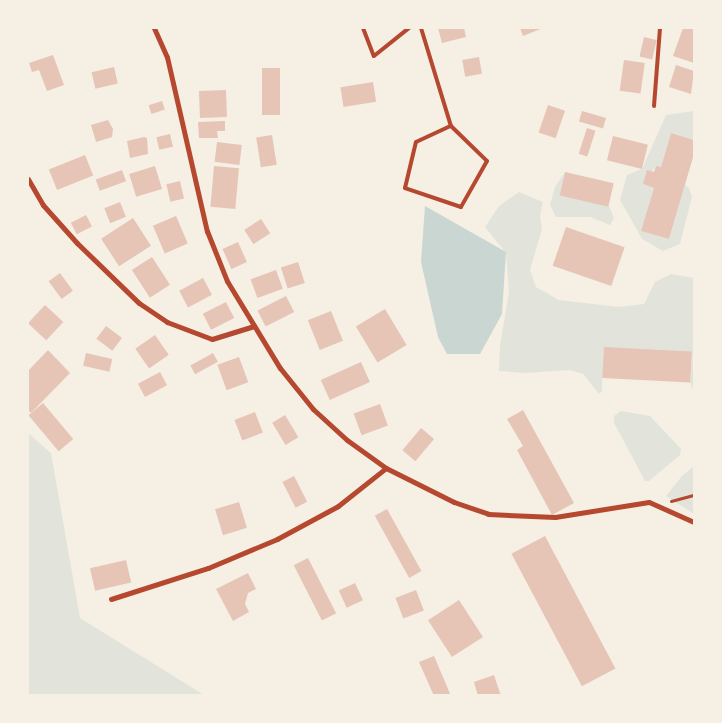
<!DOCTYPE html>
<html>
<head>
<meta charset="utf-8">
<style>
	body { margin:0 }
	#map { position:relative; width:722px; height:723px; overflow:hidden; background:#f6efe4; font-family:"Exo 2",sans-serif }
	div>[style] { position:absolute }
	.green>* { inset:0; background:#e2e4dc }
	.water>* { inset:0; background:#c9d6d2 }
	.building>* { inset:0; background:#e6c5b7; transform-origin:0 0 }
	.path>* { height:3px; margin:-1.5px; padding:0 1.5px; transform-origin:1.5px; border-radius:1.5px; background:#b5482f }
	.service>* { height:4px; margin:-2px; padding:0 2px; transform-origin:2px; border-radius:2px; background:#b5482f }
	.minor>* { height:5px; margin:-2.5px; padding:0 2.5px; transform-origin:2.5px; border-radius:2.5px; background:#b5482f }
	span { translate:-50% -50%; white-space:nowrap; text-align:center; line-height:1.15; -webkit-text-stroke:4.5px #f6efe4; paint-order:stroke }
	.frame { position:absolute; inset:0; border:29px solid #f6efe4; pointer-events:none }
</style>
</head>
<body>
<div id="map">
	<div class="green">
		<i style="clip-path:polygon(694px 111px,694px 140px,671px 133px,661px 167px,656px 166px,643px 184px,654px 188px,642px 231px,669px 239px,685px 185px,689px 188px,692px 197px,680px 244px,663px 251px,642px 239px,620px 200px,627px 175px,642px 169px,666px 115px)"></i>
		<i style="clip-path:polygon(565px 172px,560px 195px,609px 206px,614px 218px,610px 225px,590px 217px,556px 217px,550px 205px,555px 187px)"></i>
		<i style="clip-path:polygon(519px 192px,543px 202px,540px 216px,542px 229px,530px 270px,536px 287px,559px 300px,619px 307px,644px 304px,655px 282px,671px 274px,694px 278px,694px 392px,690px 383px,692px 353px,602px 378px,602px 391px,599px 394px,583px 374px,570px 370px,525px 373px,499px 371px,500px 345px,509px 292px,506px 253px,485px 227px,499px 206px)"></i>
		<i style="clip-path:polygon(621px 411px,650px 416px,681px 449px,680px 455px,649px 481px,645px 481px,614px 423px,614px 416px)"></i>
		<i style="clip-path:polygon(28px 433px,51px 453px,80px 618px,204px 695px,28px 695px)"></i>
		<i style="clip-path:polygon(694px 466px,694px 514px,666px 496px,682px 476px)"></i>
	</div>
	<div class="water">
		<i style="clip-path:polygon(425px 206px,506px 252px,502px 314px,480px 354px,447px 354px,438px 337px,421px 262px)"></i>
	</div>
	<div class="building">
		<i style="clip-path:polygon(438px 28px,464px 28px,466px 37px,442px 43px)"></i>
		<i style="clip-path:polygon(520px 28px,543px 28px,523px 36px)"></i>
		<i style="clip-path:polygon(683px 28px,694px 28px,694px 63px,673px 56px)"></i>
		<i style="left:644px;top:37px;width:13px;height:20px;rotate:13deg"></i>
		<i style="clip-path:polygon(53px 55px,64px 85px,47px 91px,39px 70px,32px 72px,29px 63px)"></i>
		<i style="left:479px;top:57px;width:17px;height:17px;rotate:80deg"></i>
		<i style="left:624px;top:60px;width:21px;height:31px;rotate:8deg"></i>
		<i style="clip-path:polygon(676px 65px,694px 71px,691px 94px,669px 87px)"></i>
		<i style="left:114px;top:67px;width:17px;height:23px;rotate:77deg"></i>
		<i style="left:262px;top:68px;width:18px;height:47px"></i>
		<i style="left:373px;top:82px;width:20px;height:33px;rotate:81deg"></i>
		<i style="left:226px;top:90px;width:27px;height:27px;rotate:88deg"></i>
		<i style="left:162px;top:101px;width:9px;height:14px;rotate:72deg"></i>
		<i style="left:548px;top:105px;width:18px;height:29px;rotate:19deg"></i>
		<i style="left:582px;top:111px;width:25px;height:11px;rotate:16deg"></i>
		<i style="clip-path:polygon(108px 120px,113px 129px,112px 137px,96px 142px,91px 125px)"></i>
		<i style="clip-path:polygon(225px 121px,225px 131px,217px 131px,218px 138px,199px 138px,198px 122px)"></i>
		<i style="left:587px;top:128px;width:9px;height:27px;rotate:18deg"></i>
		<i style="clip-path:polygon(671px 133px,694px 140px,694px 154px,669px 239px,641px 231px,654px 188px,643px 184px,647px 170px,654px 172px,656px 166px,661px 167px)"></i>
		<i style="left:170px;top:134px;width:13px;height:14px;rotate:77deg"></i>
		<i style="left:272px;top:135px;width:30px;height:16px;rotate:81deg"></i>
		<i style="left:613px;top:136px;width:36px;height:25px;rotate:14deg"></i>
		<i style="clip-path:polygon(144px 137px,147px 138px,148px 154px,130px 158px,127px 141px)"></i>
		<i style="left:217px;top:142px;width:25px;height:20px;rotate:7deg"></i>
		<i style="left:85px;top:155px;width:22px;height:39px;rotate:68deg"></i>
		<i style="left:155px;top:166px;width:24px;height:27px;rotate:73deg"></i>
		<i style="left:214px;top:166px;width:25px;height:41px;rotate:5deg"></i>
		<i style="left:122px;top:170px;width:12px;height:28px;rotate:70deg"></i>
		<i style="left:565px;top:172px;width:50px;height:24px;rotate:13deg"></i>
		<i style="left:180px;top:181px;width:18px;height:14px;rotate:77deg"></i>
		<i style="left:120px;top:202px;width:16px;height:17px;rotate:68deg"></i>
		<i style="left:86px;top:215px;width:13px;height:17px;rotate:63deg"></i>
		<i style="left:176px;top:216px;width:30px;height:25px;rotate:67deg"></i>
		<i style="left:133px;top:218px;width:33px;height:38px;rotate:57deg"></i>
		<i style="left:261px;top:219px;width:17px;height:20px;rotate:57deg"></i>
		<i style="left:566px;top:227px;width:62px;height:41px;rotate:19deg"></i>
		<i style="left:238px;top:242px;width:22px;height:17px;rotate:66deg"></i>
		<i style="left:152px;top:257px;width:33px;height:24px;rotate:57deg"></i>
		<i style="left:298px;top:262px;width:22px;height:18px;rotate:72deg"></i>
		<i style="left:276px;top:270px;width:20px;height:27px;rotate:70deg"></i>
		<i style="left:60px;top:273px;width:22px;height:14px;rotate:54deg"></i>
		<i style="left:203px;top:278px;width:19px;height:27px;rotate:62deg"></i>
		<i style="left:286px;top:296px;width:18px;height:32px;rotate:63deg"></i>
		<i style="left:226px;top:302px;width:18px;height:26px;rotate:63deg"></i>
		<i style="left:45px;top:305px;width:25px;height:25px;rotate:43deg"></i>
		<i style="left:385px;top:309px;width:42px;height:34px;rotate:59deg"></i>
		<i style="left:331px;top:311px;width:32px;height:25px;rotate:68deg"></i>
		<i style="left:106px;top:326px;width:20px;height:16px;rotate:37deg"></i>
		<i style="left:155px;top:335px;width:24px;height:24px;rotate:55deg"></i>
		<i style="left:604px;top:347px;width:88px;height:31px;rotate:3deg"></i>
		<i style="clip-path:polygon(48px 350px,70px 373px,31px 413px,28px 410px,28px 371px)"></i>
		<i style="left:86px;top:353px;width:27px;height:13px;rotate:13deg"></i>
		<i style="left:213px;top:353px;width:10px;height:26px;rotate:61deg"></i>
		<i style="left:239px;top:357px;width:27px;height:23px;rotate:70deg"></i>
		<i style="left:361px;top:362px;width:22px;height:44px;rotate:66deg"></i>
		<i style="left:160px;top:372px;width:15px;height:25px;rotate:62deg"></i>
		<i style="left:43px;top:403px;width:47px;height:19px;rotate:50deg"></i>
		<i style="left:380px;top:404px;width:23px;height:28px;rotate:70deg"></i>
		<i style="clip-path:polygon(523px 410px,574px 503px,552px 515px,517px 450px,523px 446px,507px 419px)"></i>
		<i style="left:255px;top:412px;width:22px;height:22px;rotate:69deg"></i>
		<i style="left:285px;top:415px;width:26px;height:15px;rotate:59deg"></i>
		<i style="left:421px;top:428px;width:17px;height:29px;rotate:40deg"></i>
		<i style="left:294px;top:476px;width:29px;height:13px;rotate:63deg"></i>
		<i style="left:239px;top:502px;width:27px;height:25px;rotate:73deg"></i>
		<i style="left:387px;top:509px;width:71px;height:14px;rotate:61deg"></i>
		<i style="left:545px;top:536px;width:150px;height:38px;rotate:62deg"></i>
		<i style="left:308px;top:558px;width:62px;height:16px;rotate:63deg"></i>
		<i style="left:126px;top:560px;width:23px;height:37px;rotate:77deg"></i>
		<i style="clip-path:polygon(248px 573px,256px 589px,248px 593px,245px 604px,249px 612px,233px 621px,216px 589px)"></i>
		<i style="left:355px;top:583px;width:19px;height:18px;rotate:65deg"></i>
		<i style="left:416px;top:590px;width:22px;height:22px;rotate:69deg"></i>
		<i style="left:459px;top:600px;width:44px;height:37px;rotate:57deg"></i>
		<i style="clip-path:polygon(434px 656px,451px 696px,434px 696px,419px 662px)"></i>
		<i style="clip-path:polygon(494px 675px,501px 696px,478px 696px,474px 682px)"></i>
	</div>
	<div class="path">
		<i style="left:671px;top:501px;width:24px;rotate:-15deg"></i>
	</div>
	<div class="service">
		<i style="left:363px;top:28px;width:30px;rotate:69deg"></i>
		<i style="left:374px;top:56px;width:45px;rotate:-38.7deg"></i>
		<i style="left:421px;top:28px;width:102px;rotate:73deg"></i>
		<i style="left:451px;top:126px;width:50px;rotate:44.2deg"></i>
		<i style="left:487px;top:161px;width:53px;rotate:119.5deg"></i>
		<i style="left:461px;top:207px;width:59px;rotate:-161.3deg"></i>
		<i style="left:405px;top:188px;width:47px;rotate:-76.6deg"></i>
		<i style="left:416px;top:142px;width:38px;rotate:-25deg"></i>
		<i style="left:654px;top:106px;width:78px;rotate:-85.6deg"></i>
	</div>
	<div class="minor">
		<i style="left:154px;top:28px;width:32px;rotate:66deg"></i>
		<i style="left:167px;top:57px;width:179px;rotate:77.1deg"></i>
		<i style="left:207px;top:231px;width:54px;rotate:68.2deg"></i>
		<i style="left:227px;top:281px;width:102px;rotate:58.7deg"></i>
		<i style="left:280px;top:368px;width:53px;rotate:51.2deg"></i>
		<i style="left:313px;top:409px;width:46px;rotate:42.4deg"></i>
		<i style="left:347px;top:440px;width:48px;rotate:35.7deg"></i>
		<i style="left:386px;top:468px;width:76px;rotate:26.6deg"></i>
		<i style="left:454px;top:502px;width:36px;rotate:19deg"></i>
		<i style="left:488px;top:514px;width:67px;rotate:2.6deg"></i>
		<i style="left:555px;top:517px;width:95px;rotate:-9.1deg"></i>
		<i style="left:649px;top:502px;width:49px;rotate:24deg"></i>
		<i style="left:28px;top:179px;width:30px;rotate:60deg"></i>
		<i style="left:43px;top:205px;width:51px;rotate:48.2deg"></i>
		<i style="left:77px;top:243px;width:86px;rotate:44.1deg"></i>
		<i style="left:139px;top:303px;width:34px;rotate:34deg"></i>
		<i style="left:167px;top:322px;width:48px;rotate:20.7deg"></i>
		<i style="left:212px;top:339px;width:44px;rotate:-17.2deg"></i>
		<i style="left:111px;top:599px;width:102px;rotate:-17.7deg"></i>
		<i style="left:208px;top:568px;width:75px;rotate:-22.8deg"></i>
		<i style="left:277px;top:539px;width:69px;rotate:-28.4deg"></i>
		<i style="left:338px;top:506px;width:61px;rotate:-38.4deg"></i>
	</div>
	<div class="frame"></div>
</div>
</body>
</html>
